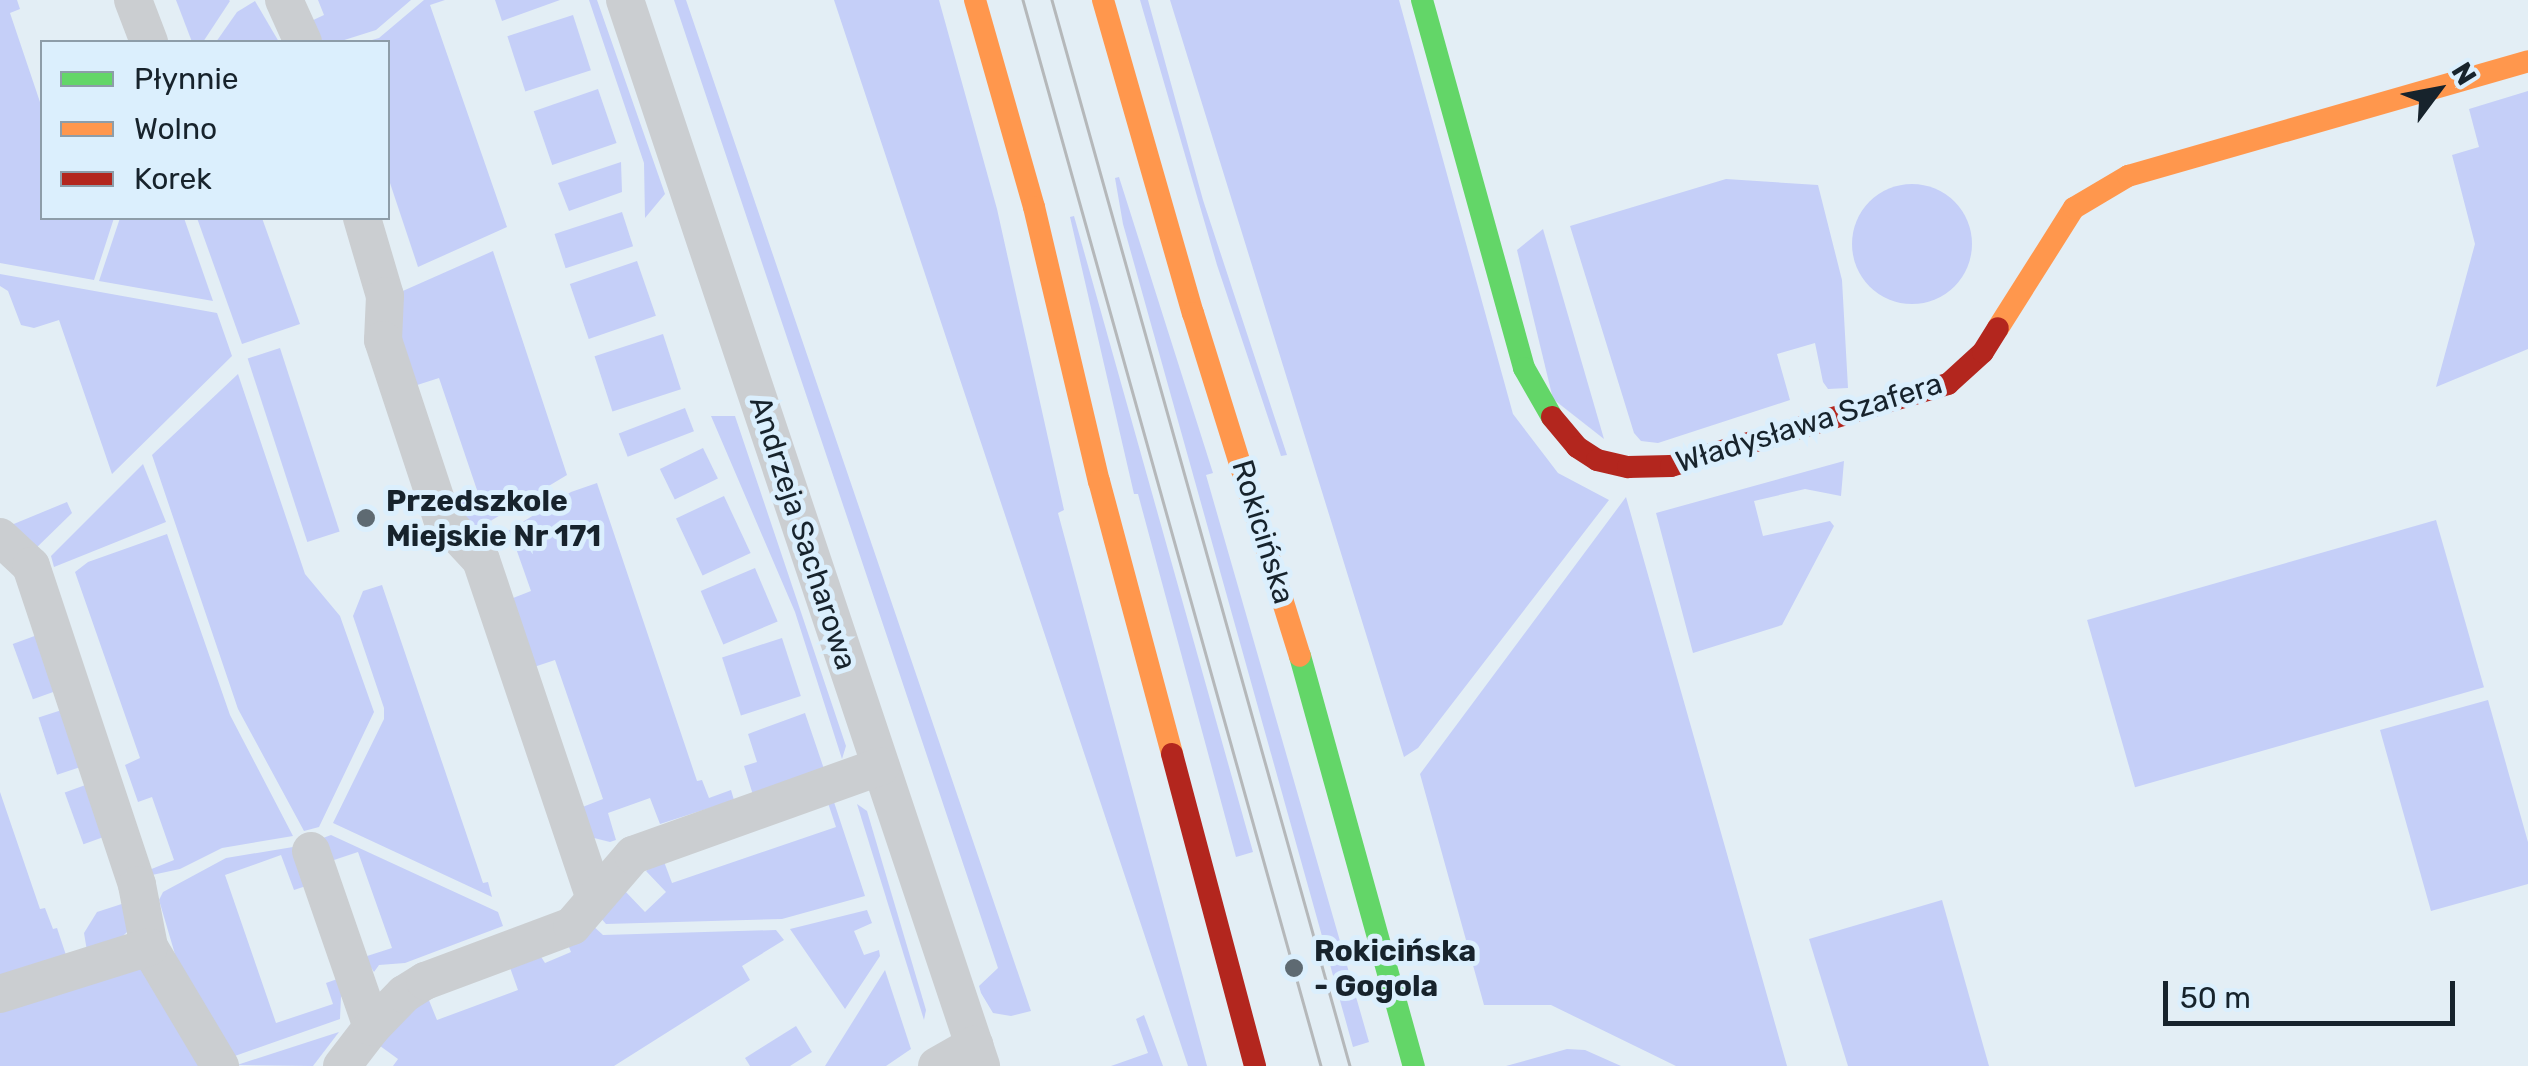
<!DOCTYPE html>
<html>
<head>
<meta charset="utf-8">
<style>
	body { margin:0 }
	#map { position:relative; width:2528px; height:1066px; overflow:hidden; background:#e3eef5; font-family:Rubik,sans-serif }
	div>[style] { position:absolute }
	.green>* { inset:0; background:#c5cff8; transform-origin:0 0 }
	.round { border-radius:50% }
	.street>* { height:38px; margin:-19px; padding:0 19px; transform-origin:19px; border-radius:19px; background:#cbced1 }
	.fast>* { height:22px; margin:-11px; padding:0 11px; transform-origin:11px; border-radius:11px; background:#63d668 }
	.slow>* { height:22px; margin:-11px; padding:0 11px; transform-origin:11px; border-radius:11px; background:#ff974d }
	.jam>* { height:22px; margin:-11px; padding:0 11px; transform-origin:11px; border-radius:11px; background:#b3261e }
	.tram>* { height:2.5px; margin:-1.25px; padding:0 1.25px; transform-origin:1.25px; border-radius:1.25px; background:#b5b8ba }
	.dots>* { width:28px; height:28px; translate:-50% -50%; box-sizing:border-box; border:5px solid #dbeffd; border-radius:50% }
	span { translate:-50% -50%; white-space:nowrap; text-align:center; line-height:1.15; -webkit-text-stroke:10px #dbeffd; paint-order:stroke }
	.street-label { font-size:30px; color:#17232c }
	.poi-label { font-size:30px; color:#17232c; font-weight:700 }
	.left { translate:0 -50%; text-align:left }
	.legend { position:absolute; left:40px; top:40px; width:350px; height:180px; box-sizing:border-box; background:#dbeffd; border:2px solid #8d9da9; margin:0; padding:12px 18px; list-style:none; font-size:30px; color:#17232c }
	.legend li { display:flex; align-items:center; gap:20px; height:50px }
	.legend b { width:50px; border:2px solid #8d9da9 }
	.north { position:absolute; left:2388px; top:40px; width:100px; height:100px; -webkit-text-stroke:8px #dbeffd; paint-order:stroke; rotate:58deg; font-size:28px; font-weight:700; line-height:40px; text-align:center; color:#17232c }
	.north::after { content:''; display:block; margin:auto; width:35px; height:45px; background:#17232c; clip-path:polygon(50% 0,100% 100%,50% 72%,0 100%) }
	.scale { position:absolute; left:2163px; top:981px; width:292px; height:45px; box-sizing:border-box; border:5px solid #17232c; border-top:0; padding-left:12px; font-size:30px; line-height:35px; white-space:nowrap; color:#17232c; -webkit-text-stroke:8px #dbeffd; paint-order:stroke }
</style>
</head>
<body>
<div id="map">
	<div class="green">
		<i style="clip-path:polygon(0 0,17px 0,20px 9px,10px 13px,42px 108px,42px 218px,114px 218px,94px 280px,0 263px)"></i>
		<i style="clip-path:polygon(176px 0,229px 0,230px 1px,203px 42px,192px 42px)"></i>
		<i style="clip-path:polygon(318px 0,411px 0,376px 30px,338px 42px,316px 42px,309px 22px,324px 15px)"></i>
		<i style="clip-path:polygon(424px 0,445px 0,430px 5px,507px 227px,418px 267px,388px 177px,388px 42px,365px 42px,379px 38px)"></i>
		<i style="clip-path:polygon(495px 0,560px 0,502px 21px)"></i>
		<i style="clip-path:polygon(589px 0,597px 0,665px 194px,645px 218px,644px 163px)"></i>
		<i style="clip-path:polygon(674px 0,686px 0,1031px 1011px,1011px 1016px,993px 1013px,981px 993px,979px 986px,998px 968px)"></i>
		<i style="clip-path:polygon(834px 0,939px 0,997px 209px,1064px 510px,1058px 513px,1207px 1066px,1188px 1066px)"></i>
		<i style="clip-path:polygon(1140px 0,1148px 0,1203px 200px,1287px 455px,1281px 456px,1217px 265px)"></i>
		<i style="clip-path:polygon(1170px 0,1399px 0,1513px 414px,1558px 473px,1609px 500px,1418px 748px,1404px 757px)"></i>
		<i style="clip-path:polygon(255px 1px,279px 42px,216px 42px,237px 12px)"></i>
		<i style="left:573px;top:15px;width:58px;height:69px;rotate:72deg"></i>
		<i style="left:598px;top:89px;width:57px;height:68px;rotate:71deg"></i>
		<i style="clip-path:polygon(2528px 91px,2528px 349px,2436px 387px,2475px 244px,2452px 155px,2479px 147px,2469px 109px)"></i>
		<i style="clip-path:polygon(621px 162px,622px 192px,569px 211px,558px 183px)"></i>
		<i style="clip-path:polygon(1119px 177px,1213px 473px,1206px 475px,1369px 1042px,1353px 1047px,1123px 224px,1115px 178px)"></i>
		<i style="clip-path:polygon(1726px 179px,1818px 185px,1842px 280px,1848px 388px,1828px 389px,1823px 382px,1815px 343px,1777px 354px,1790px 400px,1658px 443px,1641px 441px,1634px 433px,1570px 226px)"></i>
		<i class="round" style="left:1852px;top:184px;width:120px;height:120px"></i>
		<i style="left:622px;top:212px;width:36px;height:71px;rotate:72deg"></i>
		<i style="clip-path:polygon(1074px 216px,1253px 852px,1236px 857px,1138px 494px,1134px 494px,1070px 217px)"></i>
		<i style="clip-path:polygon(120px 218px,184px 218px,213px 301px,99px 281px)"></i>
		<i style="clip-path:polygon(197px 218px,262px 218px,300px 324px,242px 344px)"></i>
		<i style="clip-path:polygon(1543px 229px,1604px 439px,1553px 399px,1517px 250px)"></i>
		<i style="clip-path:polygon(493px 251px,567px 475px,472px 532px,450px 503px,478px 493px,439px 378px,411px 387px,395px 336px,396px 294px)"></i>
		<i style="left:637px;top:261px;width:58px;height:71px;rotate:71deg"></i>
		<i style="clip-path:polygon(0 274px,217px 313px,232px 356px,112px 474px,59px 320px,34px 328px,21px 325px,8px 291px,0 286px)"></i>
		<i style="left:663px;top:334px;width:58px;height:72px;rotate:72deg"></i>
		<i style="left:280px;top:348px;width:193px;height:34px;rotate:72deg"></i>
		<i style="clip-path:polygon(238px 374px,305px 574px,340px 616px,374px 712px,319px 827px,304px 831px,238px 709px,152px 455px)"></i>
		<i style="left:685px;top:408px;width:25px;height:71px;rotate:69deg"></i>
		<i style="clip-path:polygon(711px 416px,735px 416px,846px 746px,842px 759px,795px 612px)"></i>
		<i style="left:703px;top:448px;width:34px;height:48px;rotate:64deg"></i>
		<i style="clip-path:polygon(1844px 461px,1841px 496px,1805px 489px,1754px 501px,1763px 536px,1830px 521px,1834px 526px,1782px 625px,1693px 653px,1656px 513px)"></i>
		<i style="clip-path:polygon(143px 464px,166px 522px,54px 567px,51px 556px)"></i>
		<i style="clip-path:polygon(597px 483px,697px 781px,702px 780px,709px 798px,731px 790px,734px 800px,660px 824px,650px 798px,608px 813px,616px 840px,610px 842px,594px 838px,580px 808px,603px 799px,555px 660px,531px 668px,508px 600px,531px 591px,512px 537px,484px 546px,571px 492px)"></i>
		<i style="left:724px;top:496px;width:63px;height:53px;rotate:65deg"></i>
		<i style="clip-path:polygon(1626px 497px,1787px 1066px,1676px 1066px,1551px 1005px,1484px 1005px,1420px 774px)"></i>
		<i style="clip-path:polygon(67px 502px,72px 513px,30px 554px,4px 528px)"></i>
		<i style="left:2436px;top:520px;width:174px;height:363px;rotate:74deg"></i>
		<i style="clip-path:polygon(167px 534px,230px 715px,293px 836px,222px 848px,180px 869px,152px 875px,149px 870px,174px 860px,152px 797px,138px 802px,125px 765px,140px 758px,75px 572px,88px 562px)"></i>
		<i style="left:755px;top:568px;width:58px;height:59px;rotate:67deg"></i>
		<i style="clip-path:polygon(382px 585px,483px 883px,488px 882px,492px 897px,333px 823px,384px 719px,384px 708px,353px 616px,363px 591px)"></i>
		<i style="left:40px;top:634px;width:59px;height:29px;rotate:70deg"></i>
		<i style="left:782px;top:638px;width:61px;height:63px;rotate:72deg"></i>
		<i style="clip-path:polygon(2488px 700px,2528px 842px,2528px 884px,2431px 911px,2380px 730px)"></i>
		<i style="left:68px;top:708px;width:60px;height:31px;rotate:72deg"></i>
		<i style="clip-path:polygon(805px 713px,824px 769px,753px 795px,744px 766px,757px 762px,748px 734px)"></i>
		<i style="left:91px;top:783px;width:55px;height:28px;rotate:70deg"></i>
		<i style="clip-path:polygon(0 792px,40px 909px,45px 908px,53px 929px,57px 928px,67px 958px,0 980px)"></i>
		<i style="clip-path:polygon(833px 799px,865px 896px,782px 919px,606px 924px,599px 916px,625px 891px,645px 912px,666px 892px,646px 871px,663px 859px,672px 883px,836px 827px,827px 800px)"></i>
		<i style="clip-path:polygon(857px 804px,867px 811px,926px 1010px,924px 1020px)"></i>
		<i style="clip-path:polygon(331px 835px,498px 912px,503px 926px,405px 963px,379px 965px,374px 972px,364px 957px,392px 948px,358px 852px,331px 861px,323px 838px)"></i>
		<i style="clip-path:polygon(299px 846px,312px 884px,294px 890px,281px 855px,225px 875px,276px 1023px,333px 1004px,326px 983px,343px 977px,349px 994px,341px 997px,340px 1019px,232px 1057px,182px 978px,159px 900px,163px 892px,226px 858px)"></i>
		<i style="clip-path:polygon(1942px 900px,1989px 1066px,1848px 1066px,1809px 939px)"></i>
		<i style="clip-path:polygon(131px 901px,129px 930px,117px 942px,87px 951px,84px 933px,97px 912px)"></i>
		<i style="clip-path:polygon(867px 910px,872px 923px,854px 931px,864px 955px,879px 950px,880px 956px,845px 1009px,790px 929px)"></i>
		<i style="clip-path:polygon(591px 924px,603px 935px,776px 930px,784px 940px,742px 966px,750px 980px,614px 1066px,393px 1066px,398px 1059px,376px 1043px,426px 993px,437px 1020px,518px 990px,508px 962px,538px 952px,545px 963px,571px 952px,567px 942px)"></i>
		<i style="clip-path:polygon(138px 966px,155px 982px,207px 1066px,0 1066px,0 1006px)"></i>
		<i style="clip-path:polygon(885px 970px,911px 1049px,886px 1066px,825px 1066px)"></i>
		<i style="clip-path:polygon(1144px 1015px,1163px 1066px,1111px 1066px,1148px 1053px,1136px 1019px)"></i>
		<i style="clip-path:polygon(796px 1026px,812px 1052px,790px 1066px,750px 1066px,745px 1058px)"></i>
		<i style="clip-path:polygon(339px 1032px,313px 1066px,237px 1065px)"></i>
		<i style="clip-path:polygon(1567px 1049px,1585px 1050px,1621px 1066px,1506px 1066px)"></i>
	</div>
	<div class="street">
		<i style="left:133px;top:0;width:45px;rotate:69.1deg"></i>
		<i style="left:284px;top:0;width:46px;rotate:65.7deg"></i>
		<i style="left:625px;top:0;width:1124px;rotate:71.53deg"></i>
		<i style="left:362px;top:218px;width:81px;rotate:73.6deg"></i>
		<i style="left:385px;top:296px;width:44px;rotate:92.6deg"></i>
		<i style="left:383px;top:340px;width:188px;rotate:71.7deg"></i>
		<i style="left:442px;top:518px;width:57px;rotate:47.1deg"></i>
		<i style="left:481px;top:560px;width:357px;rotate:71.4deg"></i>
		<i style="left:0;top:537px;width:42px;rotate:43.1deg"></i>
		<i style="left:31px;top:566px;width:336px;rotate:71.6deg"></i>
		<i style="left:137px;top:885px;width:63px;rotate:79deg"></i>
		<i style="left:149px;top:947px;width:139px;rotate:59.2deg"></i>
		<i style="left:311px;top:851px;width:186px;rotate:70.9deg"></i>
		<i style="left:0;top:994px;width:156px;rotate:-17.5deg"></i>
		<i style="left:342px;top:1066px;width:49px;rotate:-52.4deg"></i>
		<i style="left:372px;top:1027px;width:46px;rotate:-45.9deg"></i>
		<i style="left:404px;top:994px;width:25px;rotate:-32deg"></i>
		<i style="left:425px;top:981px;width:157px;rotate:-20.5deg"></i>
		<i style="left:572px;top:926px;width:94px;rotate:-49.3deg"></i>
		<i style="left:633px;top:855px;width:263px;rotate:-19.7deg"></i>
		<i style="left:937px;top:1066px;width:43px;rotate:-29.6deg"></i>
	</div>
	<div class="fast">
		<i style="left:1422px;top:0;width:382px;rotate:74.5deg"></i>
		<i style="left:1524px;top:368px;width:56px;rotate:60.3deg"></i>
		<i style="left:1300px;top:656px;width:426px;rotate:74.5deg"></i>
	</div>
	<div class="slow">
		<i style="left:975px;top:0;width:215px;rotate:74.1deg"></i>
		<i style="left:1034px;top:207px;width:282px;rotate:76.7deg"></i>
		<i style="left:1099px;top:481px;width:283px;rotate:75deg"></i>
		<i style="left:1103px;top:0;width:326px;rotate:74deg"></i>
		<i style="left:1193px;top:313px;width:359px;rotate:72.7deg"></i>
		<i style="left:1998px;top:328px;width:142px;rotate:-57.7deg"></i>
		<i style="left:2074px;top:208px;width:63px;rotate:-30.7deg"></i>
		<i style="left:2128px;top:176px;width:416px;rotate:-16deg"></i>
	</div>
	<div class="jam">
		<i style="left:1552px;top:417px;width:39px;rotate:50deg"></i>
		<i style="left:1577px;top:447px;width:24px;rotate:33deg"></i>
		<i style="left:1597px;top:460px;width:32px;rotate:13deg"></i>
		<i style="left:1628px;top:467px;width:43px;rotate:-1.3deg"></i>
		<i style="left:1671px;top:466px;width:289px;rotate:-16.5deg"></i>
		<i style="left:1948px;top:384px;width:47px;rotate:-42.4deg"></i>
		<i style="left:1983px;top:352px;width:28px;rotate:-58deg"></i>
		<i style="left:1172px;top:754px;width:323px;rotate:75.1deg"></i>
	</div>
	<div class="tram">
		<i style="left:1023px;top:0;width:1107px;rotate:74.38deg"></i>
		<i style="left:1052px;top:0;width:1107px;rotate:74.38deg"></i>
	</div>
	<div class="dots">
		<i style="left:366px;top:518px;background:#5e6a72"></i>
		<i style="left:1294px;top:968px;background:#5e6a72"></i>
	</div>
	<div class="street-label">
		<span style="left:1809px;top:423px;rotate:-17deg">Władysława Szafera</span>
		<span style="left:1263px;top:532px;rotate:73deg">Rokicińska</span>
		<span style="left:803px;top:533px;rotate:72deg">Andrzeja Sacharowa</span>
	</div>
	<div class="poi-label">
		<span class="left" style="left:386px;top:518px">Przedszkole<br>Miejskie Nr 171</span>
		<span class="left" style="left:1314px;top:968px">Rokicińska<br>- Gogola</span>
	</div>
	<ul class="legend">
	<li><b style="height:12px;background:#63d668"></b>Płynnie</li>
	<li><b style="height:12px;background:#ff974d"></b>Wolno</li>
	<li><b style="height:12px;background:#b3261e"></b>Korek</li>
	</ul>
	<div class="north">N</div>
	<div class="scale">50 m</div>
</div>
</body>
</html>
